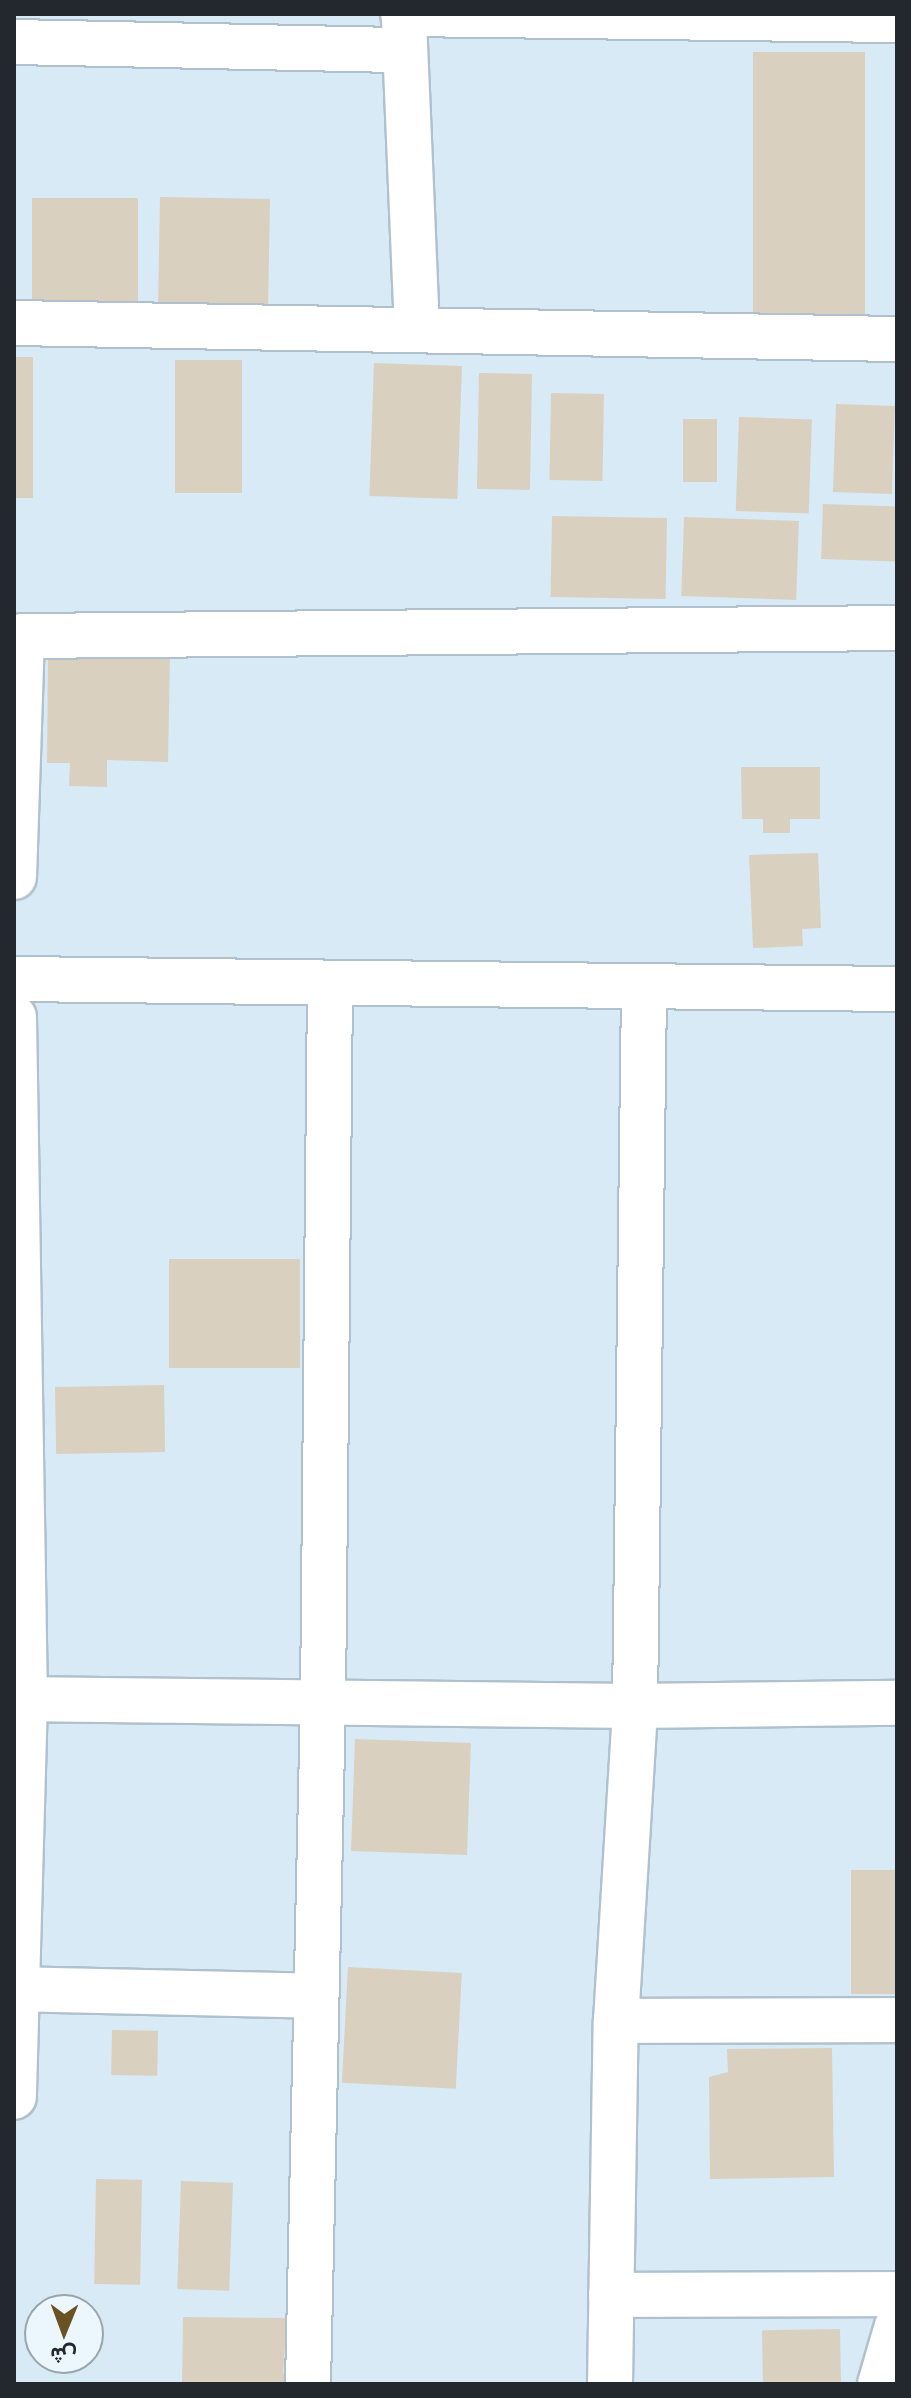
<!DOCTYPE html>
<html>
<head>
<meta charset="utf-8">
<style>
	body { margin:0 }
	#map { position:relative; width:911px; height:2398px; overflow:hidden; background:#d8eaf6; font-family:Ubuntu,Vazirmatn,sans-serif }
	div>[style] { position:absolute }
	.building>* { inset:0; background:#dad0bf; transform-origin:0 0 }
	.roads { filter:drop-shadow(2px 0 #b0c1cd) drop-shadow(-2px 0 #b0c1cd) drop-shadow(0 2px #b0c1cd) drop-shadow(0 -2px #b0c1cd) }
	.minor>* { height:44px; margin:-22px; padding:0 22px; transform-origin:22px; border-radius:22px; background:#fff }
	span { translate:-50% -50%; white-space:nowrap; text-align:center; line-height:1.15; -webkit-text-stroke:6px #ebf6fd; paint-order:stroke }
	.frame { position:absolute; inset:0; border:16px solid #22282d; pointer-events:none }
	.north { position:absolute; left:24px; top:2294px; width:80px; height:80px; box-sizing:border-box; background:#ebf6fd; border:2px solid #9ba4aa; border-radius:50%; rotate:181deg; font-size:22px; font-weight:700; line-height:32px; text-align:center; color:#22282d }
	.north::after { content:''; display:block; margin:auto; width:28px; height:36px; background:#6b5223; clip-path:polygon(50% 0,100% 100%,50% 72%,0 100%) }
</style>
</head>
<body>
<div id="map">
	<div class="building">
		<i style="left:753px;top:52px;width:112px;height:265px"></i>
		<i style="left:160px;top:197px;width:110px;height:114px;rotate:1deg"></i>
		<i style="left:32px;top:198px;width:106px;height:118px"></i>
		<i style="left:14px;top:357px;width:19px;height:141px"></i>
		<i style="left:175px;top:360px;width:67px;height:133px"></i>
		<i style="left:374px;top:363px;width:88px;height:133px;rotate:2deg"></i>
		<i style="left:479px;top:373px;width:53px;height:116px;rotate:1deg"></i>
		<i style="left:551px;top:393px;width:53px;height:87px;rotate:1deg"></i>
		<i style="left:836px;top:404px;width:59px;height:88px;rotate:2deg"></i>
		<i style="left:739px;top:417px;width:73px;height:94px;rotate:2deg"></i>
		<i style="left:683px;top:419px;width:34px;height:63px"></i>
		<i style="left:823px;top:504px;width:74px;height:55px;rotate:2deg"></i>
		<i style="left:552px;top:516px;width:115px;height:81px;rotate:1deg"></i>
		<i style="left:684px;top:517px;width:115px;height:79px;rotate:2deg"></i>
		<i style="clip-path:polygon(48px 655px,170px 657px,168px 762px,107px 760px,107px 787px,69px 786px,70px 763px,47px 763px)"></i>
		<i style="clip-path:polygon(741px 767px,820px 767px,820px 819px,790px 819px,790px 833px,763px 833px,763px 819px,742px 819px)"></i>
		<i style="clip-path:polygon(818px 853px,821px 928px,802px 929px,803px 946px,753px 948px,749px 855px)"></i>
		<i style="left:169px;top:1259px;width:131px;height:109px"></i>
		<i style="left:164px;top:1385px;width:67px;height:109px;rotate:89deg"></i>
		<i style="left:355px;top:1739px;width:116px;height:112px;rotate:2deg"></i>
		<i style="left:851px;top:1870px;width:46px;height:124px"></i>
		<i style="left:348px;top:1967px;width:114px;height:116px;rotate:3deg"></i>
		<i style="left:112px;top:2030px;width:46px;height:45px;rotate:1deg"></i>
		<i style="clip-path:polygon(832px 2048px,834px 2177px,710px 2179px,709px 2077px,728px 2072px,727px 2049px)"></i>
		<i style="left:96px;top:2179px;width:46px;height:105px;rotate:1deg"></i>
		<i style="left:181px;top:2181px;width:52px;height:108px;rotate:2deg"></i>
		<i style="clip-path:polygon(183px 2317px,287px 2318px,283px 2373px,286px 2373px,286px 2384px,182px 2384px)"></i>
		<i style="left:840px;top:2329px;width:55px;height:78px;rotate:89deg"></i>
	</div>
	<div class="roads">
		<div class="minor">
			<i style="left:403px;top:14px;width:494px;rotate:0.7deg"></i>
			<i style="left:404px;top:20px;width:310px;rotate:87.6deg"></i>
			<i style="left:14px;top:42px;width:390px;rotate:1.2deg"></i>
			<i style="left:14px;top:323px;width:883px;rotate:1.04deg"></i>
			<i style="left:14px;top:877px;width:241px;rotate:-88.1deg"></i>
			<i style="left:22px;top:636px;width:875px;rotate:-0.52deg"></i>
			<i style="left:14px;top:979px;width:883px;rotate:0.65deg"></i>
			<i style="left:14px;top:1017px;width:682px;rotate:89.08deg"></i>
			<i style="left:25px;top:1699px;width:398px;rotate:91.6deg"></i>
			<i style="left:14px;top:1699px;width:621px;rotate:0.65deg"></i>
			<i style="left:635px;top:1706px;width:262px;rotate:-0.7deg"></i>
			<i style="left:14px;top:1989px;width:302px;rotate:1.3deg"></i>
			<i style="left:616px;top:2021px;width:281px;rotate:-0.2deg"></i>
			<i style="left:611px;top:2295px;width:286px;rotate:-0.2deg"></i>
			<i style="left:308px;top:2384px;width:683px;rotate:-88.74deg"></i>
			<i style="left:323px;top:1701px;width:718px;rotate:-89.44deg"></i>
			<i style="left:610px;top:2384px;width:363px;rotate:-89.1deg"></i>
			<i style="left:616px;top:2021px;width:316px;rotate:-86.5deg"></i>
			<i style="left:635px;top:1706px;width:720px;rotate:-89.28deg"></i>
			<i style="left:880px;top:2384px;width:60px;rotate:-73.7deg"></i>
		</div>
	</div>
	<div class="frame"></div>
	<div class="north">ش</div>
</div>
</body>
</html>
